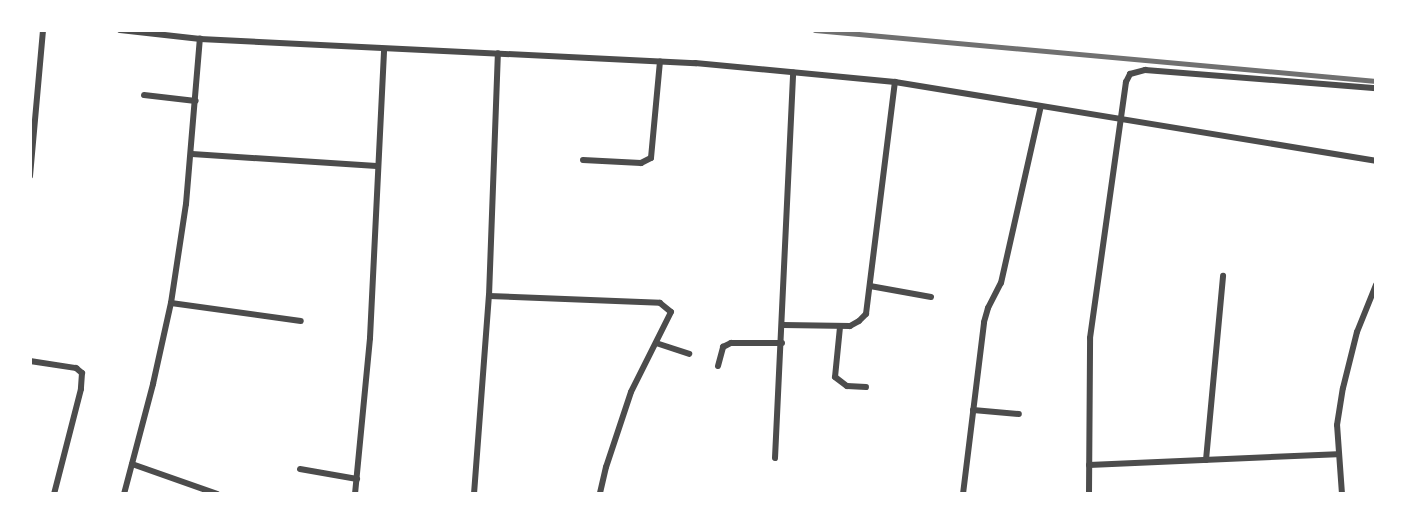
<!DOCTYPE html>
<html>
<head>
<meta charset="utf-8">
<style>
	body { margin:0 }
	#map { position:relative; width:1406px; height:524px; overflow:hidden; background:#fff; font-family:"Source Sans 3",sans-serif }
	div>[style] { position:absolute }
	.minor>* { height:6px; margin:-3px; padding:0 3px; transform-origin:3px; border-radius:3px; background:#4c4c4c }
	.rail>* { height:4.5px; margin:-2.25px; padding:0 2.25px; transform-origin:2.25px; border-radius:2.25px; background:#707070 }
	span { translate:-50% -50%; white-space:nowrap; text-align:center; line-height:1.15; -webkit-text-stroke:6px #fff; paint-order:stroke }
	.frame { position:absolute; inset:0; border:32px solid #fff; pointer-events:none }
</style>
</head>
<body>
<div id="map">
	<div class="minor">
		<i style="left:120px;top:30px;width:81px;rotate:6.4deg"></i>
		<i style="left:200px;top:39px;width:496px;rotate:2.8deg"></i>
		<i style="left:695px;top:63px;width:201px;rotate:5.4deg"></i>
		<i style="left:895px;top:82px;width:487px;rotate:9.3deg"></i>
		<i style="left:144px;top:95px;width:52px;rotate:6.6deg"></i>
		<i style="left:192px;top:154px;width:185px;rotate:3.7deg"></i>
		<i style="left:583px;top:160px;width:58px;rotate:3deg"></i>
		<i style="left:641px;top:163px;width:11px;rotate:-27deg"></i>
		<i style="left:651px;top:158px;width:97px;rotate:-84.7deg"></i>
		<i style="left:30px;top:176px;width:147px;rotate:-84.9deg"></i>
		<i style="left:870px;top:286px;width:62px;rotate:10.2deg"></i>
		<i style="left:489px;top:296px;width:171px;rotate:2.3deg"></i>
		<i style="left:660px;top:303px;width:14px;rotate:39deg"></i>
		<i style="left:671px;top:312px;width:89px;rotate:116.6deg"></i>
		<i style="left:631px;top:392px;width:79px;rotate:108.4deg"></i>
		<i style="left:606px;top:467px;width:28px;rotate:103deg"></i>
		<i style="left:171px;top:303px;width:131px;rotate:7.9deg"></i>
		<i style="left:783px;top:325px;width:67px;rotate:0.9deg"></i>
		<i style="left:850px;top:326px;width:10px;rotate:-29deg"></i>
		<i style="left:859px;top:321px;width:10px;rotate:-45deg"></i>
		<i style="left:866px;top:314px;width:234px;rotate:-82.9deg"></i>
		<i style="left:840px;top:327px;width:50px;rotate:95.7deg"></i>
		<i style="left:835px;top:377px;width:15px;rotate:37deg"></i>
		<i style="left:847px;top:386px;width:19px;rotate:3deg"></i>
		<i style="left:656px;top:343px;width:35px;rotate:18deg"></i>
		<i style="left:30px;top:361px;width:47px;rotate:8.7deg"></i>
		<i style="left:76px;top:368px;width:8px;rotate:40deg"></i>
		<i style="left:82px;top:373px;width:16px;rotate:94deg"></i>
		<i style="left:81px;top:389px;width:108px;rotate:104.4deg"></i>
		<i style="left:718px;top:366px;width:20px;rotate:-75deg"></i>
		<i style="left:723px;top:347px;width:9px;rotate:-27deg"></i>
		<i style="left:731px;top:343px;width:51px"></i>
		<i style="left:973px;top:410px;width:46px;rotate:5deg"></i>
		<i style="left:775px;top:458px;width:386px;rotate:-87.3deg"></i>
		<i style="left:1206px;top:460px;width:185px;rotate:-84.7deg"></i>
		<i style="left:132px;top:464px;width:90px;rotate:19.4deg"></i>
		<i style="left:1089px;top:465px;width:248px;rotate:-2.5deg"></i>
		<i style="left:300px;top:469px;width:58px;rotate:10deg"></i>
		<i style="left:124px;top:494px;width:114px;rotate:-75.2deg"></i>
		<i style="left:153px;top:384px;width:83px;rotate:-77.5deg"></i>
		<i style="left:171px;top:303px;width:100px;rotate:-81.4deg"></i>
		<i style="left:186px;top:204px;width:166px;rotate:-85.2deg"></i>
		<i style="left:355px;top:494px;width:157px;rotate:-84.5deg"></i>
		<i style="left:370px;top:338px;width:289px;rotate:-87.2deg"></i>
		<i style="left:474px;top:494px;width:199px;rotate:-85.7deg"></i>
		<i style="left:489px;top:296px;width:243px;rotate:-87.9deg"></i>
		<i style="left:963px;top:494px;width:173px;rotate:-83deg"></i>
		<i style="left:984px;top:322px;width:15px;rotate:-74deg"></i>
		<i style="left:988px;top:308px;width:28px;rotate:-63deg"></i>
		<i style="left:1001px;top:283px;width:181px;rotate:-77.3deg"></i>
		<i style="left:1089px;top:494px;width:156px;rotate:-89.6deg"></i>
		<i style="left:1090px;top:338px;width:259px;rotate:-82deg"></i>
		<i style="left:1126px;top:82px;width:9px;rotate:-63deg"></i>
		<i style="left:1130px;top:74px;width:16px;rotate:-15deg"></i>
		<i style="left:1145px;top:70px;width:232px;rotate:4.5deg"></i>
		<i style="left:1342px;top:494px;width:69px;rotate:-94.1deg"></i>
		<i style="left:1337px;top:425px;width:37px;rotate:-81deg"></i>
		<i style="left:1343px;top:388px;width:58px;rotate:-76deg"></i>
		<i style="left:1357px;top:332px;width:51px;rotate:-68deg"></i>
	</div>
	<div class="rail">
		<i style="left:815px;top:30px;width:563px;rotate:5.19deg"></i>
	</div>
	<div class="frame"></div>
</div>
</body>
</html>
